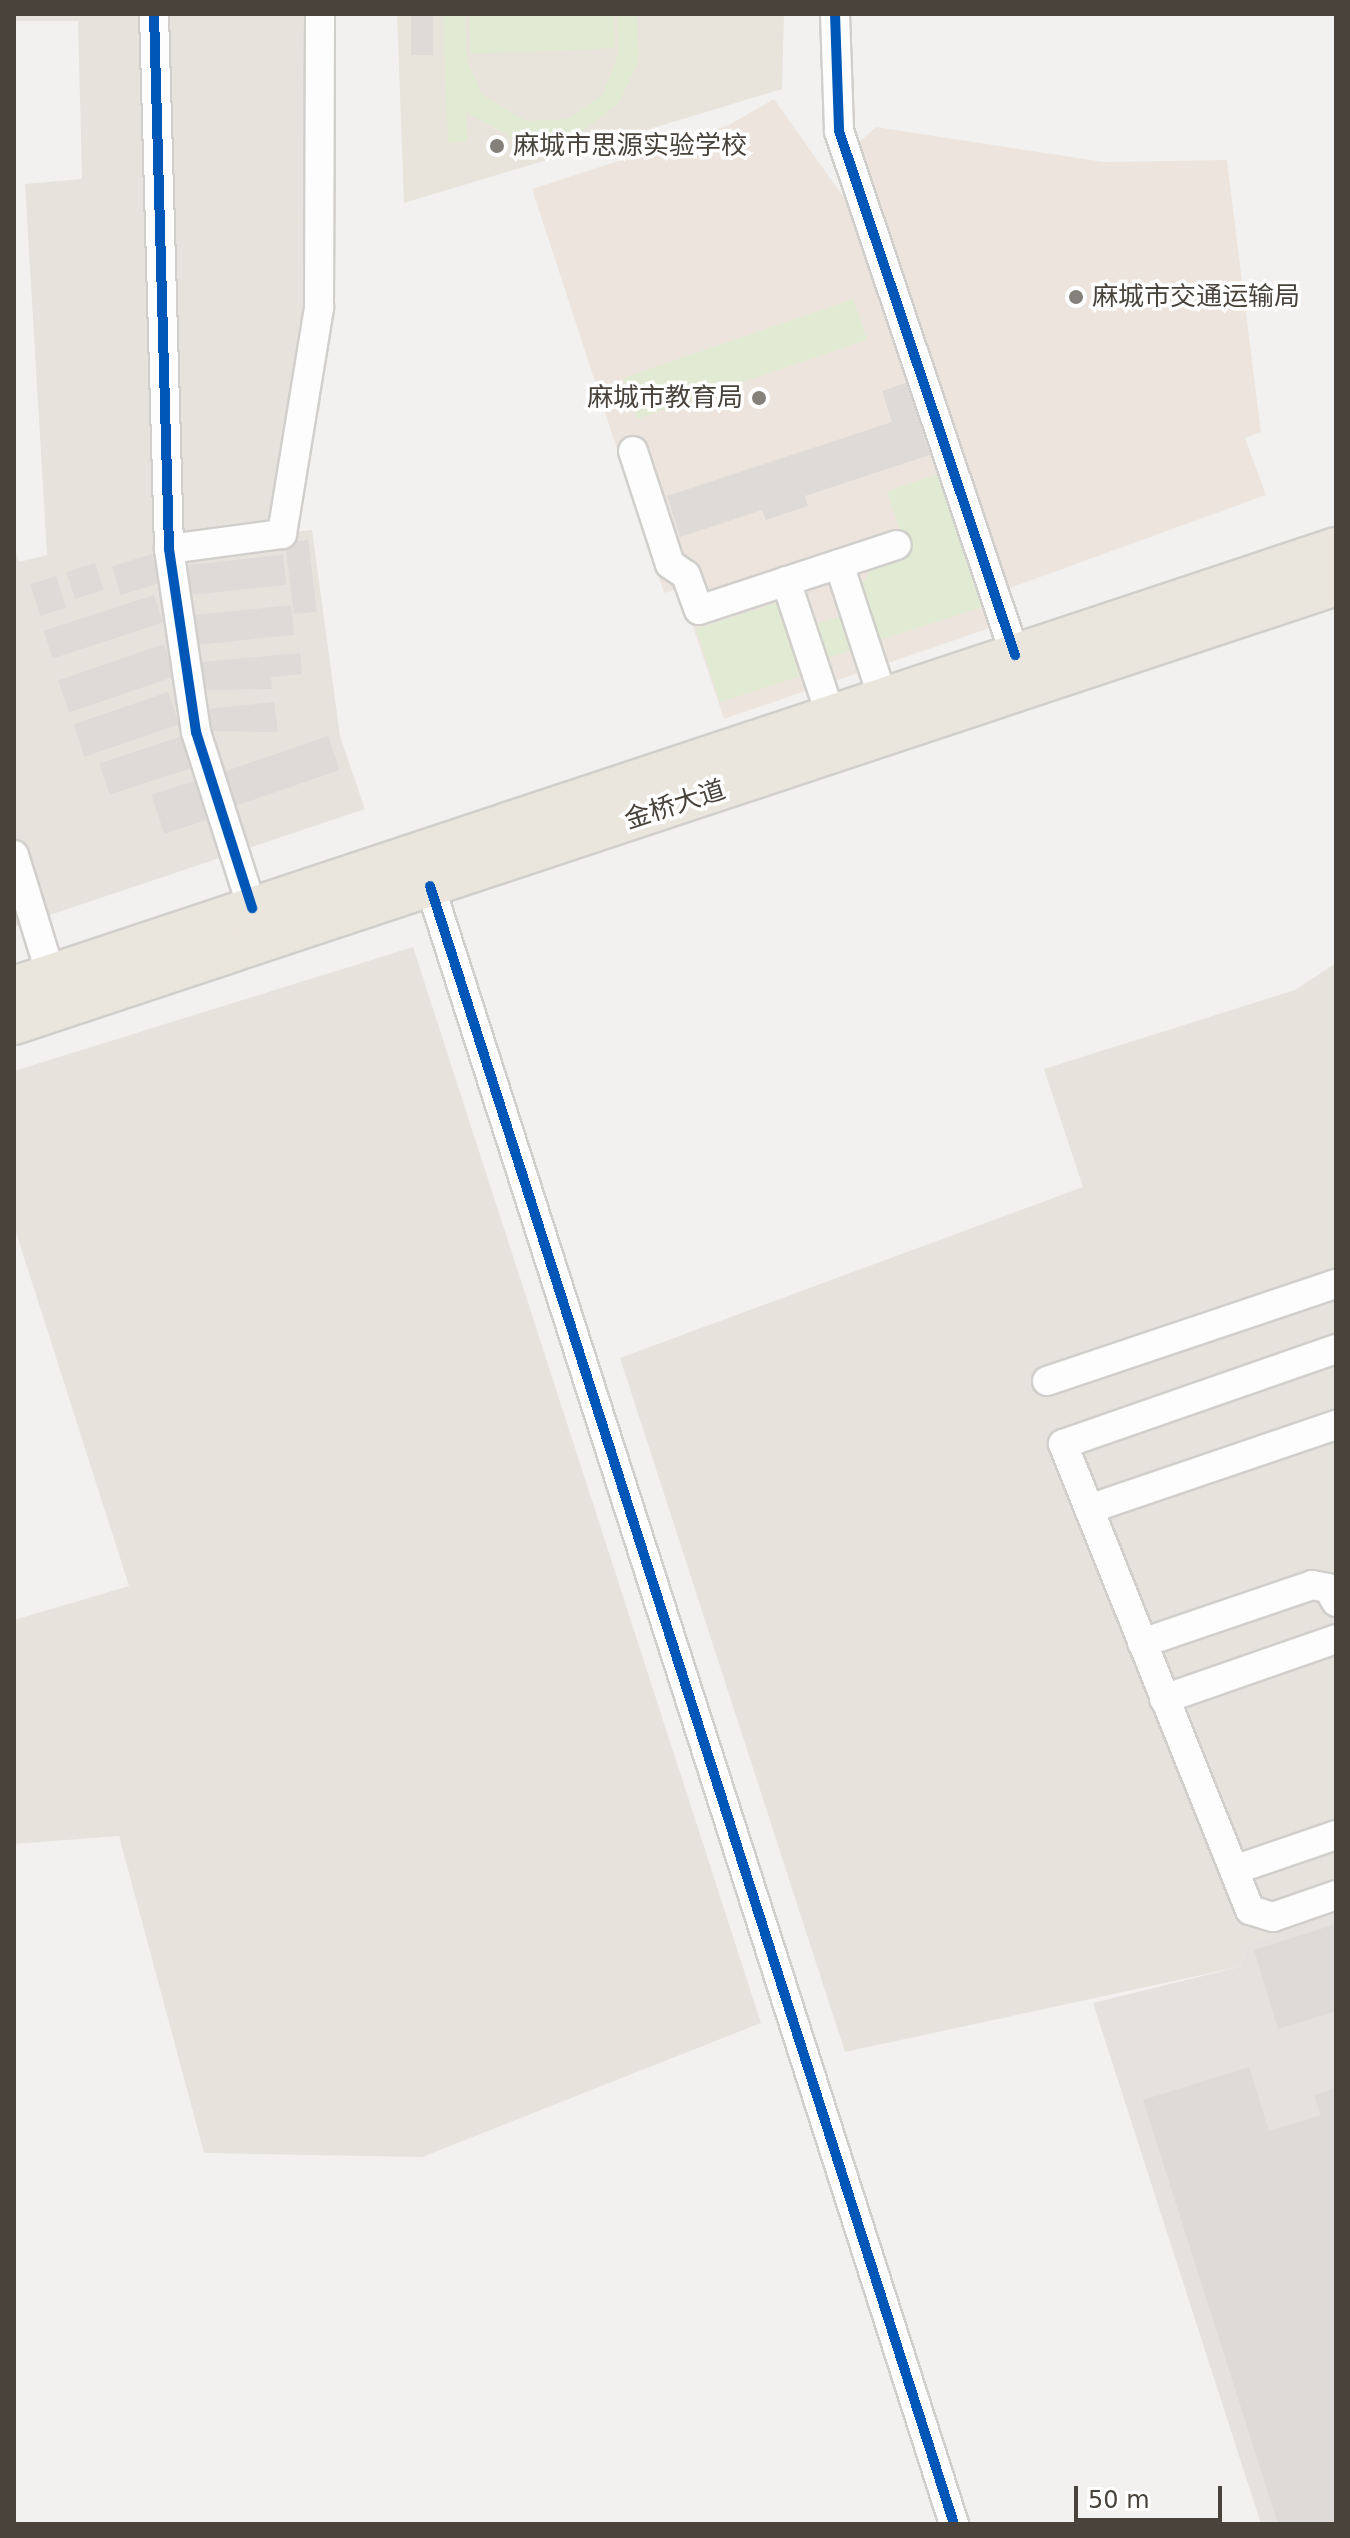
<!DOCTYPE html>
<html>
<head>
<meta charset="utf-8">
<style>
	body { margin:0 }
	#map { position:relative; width:1350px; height:2538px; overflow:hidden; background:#f3f1ef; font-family:"DejaVu Sans","Noto Sans SC",sans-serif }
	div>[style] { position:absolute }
	.residential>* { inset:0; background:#e6e3dd }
	.commercial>* { inset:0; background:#ede5dd }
	.industrial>* { inset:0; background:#e5e1df }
	.education>* { inset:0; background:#e9e4db }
	.green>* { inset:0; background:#e1ead2; transform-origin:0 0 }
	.building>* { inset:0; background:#dddad7; transform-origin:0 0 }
	.roads { filter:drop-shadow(2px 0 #d1cfcc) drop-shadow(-2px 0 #d1cfcc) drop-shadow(0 2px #d1cfcc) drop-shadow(0 -2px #d1cfcc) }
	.minor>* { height:28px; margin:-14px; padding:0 14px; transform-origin:14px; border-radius:14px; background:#fdfdfd }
	.highway>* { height:40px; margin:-20px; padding:0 20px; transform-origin:20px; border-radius:20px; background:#ebe6dd }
	.cycleway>* { height:10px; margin:-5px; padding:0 5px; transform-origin:5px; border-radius:5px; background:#0057b8 }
	.dots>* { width:22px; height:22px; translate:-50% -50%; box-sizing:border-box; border:4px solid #fff; border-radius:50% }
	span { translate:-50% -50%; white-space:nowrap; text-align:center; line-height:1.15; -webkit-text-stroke:7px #fff; paint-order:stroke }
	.poi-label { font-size:26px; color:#49433b }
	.left { translate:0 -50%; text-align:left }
	.right { translate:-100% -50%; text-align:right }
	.street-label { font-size:26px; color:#49433b }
	.frame { position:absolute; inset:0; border:16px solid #49433b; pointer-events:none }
	.scale { position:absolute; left:1074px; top:2486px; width:148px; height:36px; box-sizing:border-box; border:4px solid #49433b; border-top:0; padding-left:10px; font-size:24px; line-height:28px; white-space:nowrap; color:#49433b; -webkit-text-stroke:6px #fff; paint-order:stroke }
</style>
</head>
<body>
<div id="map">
	<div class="residential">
		<i style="clip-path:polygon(14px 14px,328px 14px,332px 243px,320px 408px,298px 468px,294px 532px,312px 530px,340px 736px,365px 809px,14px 927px,14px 546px,19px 562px,47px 555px,25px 184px,82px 179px,78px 21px,14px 21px)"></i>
		<i style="clip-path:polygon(413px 947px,761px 2023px,422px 2157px,204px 2153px,119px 1836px,14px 1844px,14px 1620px,129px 1586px,14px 1226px,14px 1071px)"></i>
		<i style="clip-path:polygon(1336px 963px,1336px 1913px,1251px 1942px,1239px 1967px,845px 2052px,620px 1358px,1083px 1187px,1044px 1069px,1295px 990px)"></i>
	</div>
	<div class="commercial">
		<i style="clip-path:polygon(774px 99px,852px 209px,996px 626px,724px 719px,680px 588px,664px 593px,532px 189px,729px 125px)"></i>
		<i style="clip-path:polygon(876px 127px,1104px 162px,1227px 160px,1261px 432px,1245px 438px,1266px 495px,1004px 590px,857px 144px)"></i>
	</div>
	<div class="industrial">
		<i style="clip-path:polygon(1336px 1913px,1336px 2524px,1261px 2524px,1093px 2003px,1239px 1967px,1251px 1942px)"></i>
	</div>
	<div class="education">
		<i style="clip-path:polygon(397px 14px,784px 14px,782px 89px,404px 203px)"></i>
	</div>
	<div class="green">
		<i style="clip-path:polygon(443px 14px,465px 14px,467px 60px,482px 95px,526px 121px,568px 119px,603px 94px,618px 55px,617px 14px,637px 14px,639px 60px,618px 104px,578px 134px,515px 139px,466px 112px,467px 142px,448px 143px)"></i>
		<i style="clip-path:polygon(469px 14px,614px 14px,615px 48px,470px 54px)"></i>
		<i style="left:853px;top:299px;width:43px;height:243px;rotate:71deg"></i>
		<i style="clip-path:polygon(938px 474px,982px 607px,881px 640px,862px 584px,872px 568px,908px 556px,887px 491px)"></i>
		<i style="left:776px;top:603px;width:77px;height:84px;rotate:72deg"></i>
		<i style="left:844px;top:615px;width:36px;height:35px;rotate:72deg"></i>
	</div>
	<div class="building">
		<i style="left:411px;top:14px;width:22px;height:41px"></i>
		<i style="clip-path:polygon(906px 383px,930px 455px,805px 496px,808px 506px,766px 520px,762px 510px,680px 537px,667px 496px,892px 422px,882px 391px)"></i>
		<i style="left:308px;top:540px;width:72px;height:23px;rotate:83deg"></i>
		<i style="left:152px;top:554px;width:30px;height:42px;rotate:73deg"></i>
		<i style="left:283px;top:555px;width:30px;height:95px;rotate:84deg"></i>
		<i style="left:95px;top:563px;width:28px;height:30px;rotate:72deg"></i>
		<i style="left:56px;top:576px;width:33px;height:27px;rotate:72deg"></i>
		<i style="left:154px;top:595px;width:29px;height:116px;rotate:72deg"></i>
		<i style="left:291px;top:605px;width:30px;height:98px;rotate:84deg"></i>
		<i style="left:164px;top:644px;width:34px;height:112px;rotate:71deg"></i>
		<i style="clip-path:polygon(300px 653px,302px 674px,271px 677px,272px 689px,205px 690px,202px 662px)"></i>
		<i style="left:168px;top:692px;width:34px;height:100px;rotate:71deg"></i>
		<i style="clip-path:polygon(274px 702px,278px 732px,210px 731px,208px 709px)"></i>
		<i style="left:183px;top:736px;width:33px;height:88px;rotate:72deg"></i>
		<i style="left:328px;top:736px;width:36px;height:110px;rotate:71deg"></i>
		<i style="left:200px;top:779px;width:41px;height:51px;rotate:72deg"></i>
		<i style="clip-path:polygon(1336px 1924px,1336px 2011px,1278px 2029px,1254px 1950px)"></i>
		<i style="clip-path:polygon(1249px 2067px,1269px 2131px,1321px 2115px,1314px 2095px,1336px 2088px,1336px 2524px,1278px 2524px,1143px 2100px)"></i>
	</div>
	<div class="roads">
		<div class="minor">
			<i style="left:154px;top:14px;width:535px;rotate:88.39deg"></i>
			<i style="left:169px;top:549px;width:185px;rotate:81.6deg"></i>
			<i style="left:196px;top:732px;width:185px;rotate:72.3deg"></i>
			<i style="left:835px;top:14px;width:117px;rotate:88deg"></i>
			<i style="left:839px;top:131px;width:553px;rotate:71.43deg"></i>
			<i style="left:633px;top:451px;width:119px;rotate:71.9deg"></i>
			<i style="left:670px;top:564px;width:19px;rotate:35deg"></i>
			<i style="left:686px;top:575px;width:37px;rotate:70deg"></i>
			<i style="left:699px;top:610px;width:208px;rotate:-18.2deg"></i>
			<i style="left:169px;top:549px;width:114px;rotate:-7.6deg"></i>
			<i style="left:282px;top:534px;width:230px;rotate:-80.7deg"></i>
			<i style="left:319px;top:307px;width:293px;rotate:-89.8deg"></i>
			<i style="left:839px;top:564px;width:142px;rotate:71.9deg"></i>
			<i style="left:786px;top:581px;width:142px;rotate:71.6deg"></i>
			<i style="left:14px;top:855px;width:126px;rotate:72.9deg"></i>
			<i style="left:430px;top:886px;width:1720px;rotate:72.26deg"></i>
			<i style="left:1336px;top:1349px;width:289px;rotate:160.8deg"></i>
			<i style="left:1063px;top:1444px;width:502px;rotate:68.14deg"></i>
			<i style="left:1250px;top:1910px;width:24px;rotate:17deg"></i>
			<i style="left:1273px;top:1917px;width:67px;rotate:-19.2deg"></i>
			<i style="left:1047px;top:1381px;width:305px;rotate:-18.6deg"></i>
			<i style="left:1089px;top:1509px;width:261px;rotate:-18.8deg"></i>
			<i style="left:1142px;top:1643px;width:180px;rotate:-18.8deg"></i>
			<i style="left:1312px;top:1585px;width:16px;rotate:11deg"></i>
			<i style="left:1328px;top:1588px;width:16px;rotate:60deg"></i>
			<i style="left:1164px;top:1699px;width:182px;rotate:-19.2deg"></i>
			<i style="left:1234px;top:1870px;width:108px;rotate:-18.9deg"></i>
		</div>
		<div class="highway">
			<i style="left:14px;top:987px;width:1393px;rotate:-18.37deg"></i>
			<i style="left:14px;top:1024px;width:1393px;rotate:-18.37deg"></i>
		</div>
	</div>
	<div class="cycleway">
		<i style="left:154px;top:14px;width:535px;rotate:88.39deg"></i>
		<i style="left:169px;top:549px;width:185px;rotate:81.6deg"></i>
		<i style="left:196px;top:732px;width:185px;rotate:72.3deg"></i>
		<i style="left:835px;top:14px;width:117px;rotate:88deg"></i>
		<i style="left:839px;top:131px;width:553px;rotate:71.43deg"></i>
		<i style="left:430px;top:886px;width:1720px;rotate:72.26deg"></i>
	</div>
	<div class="dots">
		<i style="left:497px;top:146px;background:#84807a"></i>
		<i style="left:1076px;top:297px;background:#84807a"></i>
		<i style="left:759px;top:398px;background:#84807a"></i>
	</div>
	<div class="poi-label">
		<span class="left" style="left:513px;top:146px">麻城市思源实验学校</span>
		<span class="left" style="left:1092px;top:297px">麻城市交通运输局</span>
		<span class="right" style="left:743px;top:398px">麻城市教育局</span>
	</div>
	<div class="street-label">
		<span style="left:675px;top:805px;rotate:-18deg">金桥大道</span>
	</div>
	<div class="frame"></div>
	<div class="scale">50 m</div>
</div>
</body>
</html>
